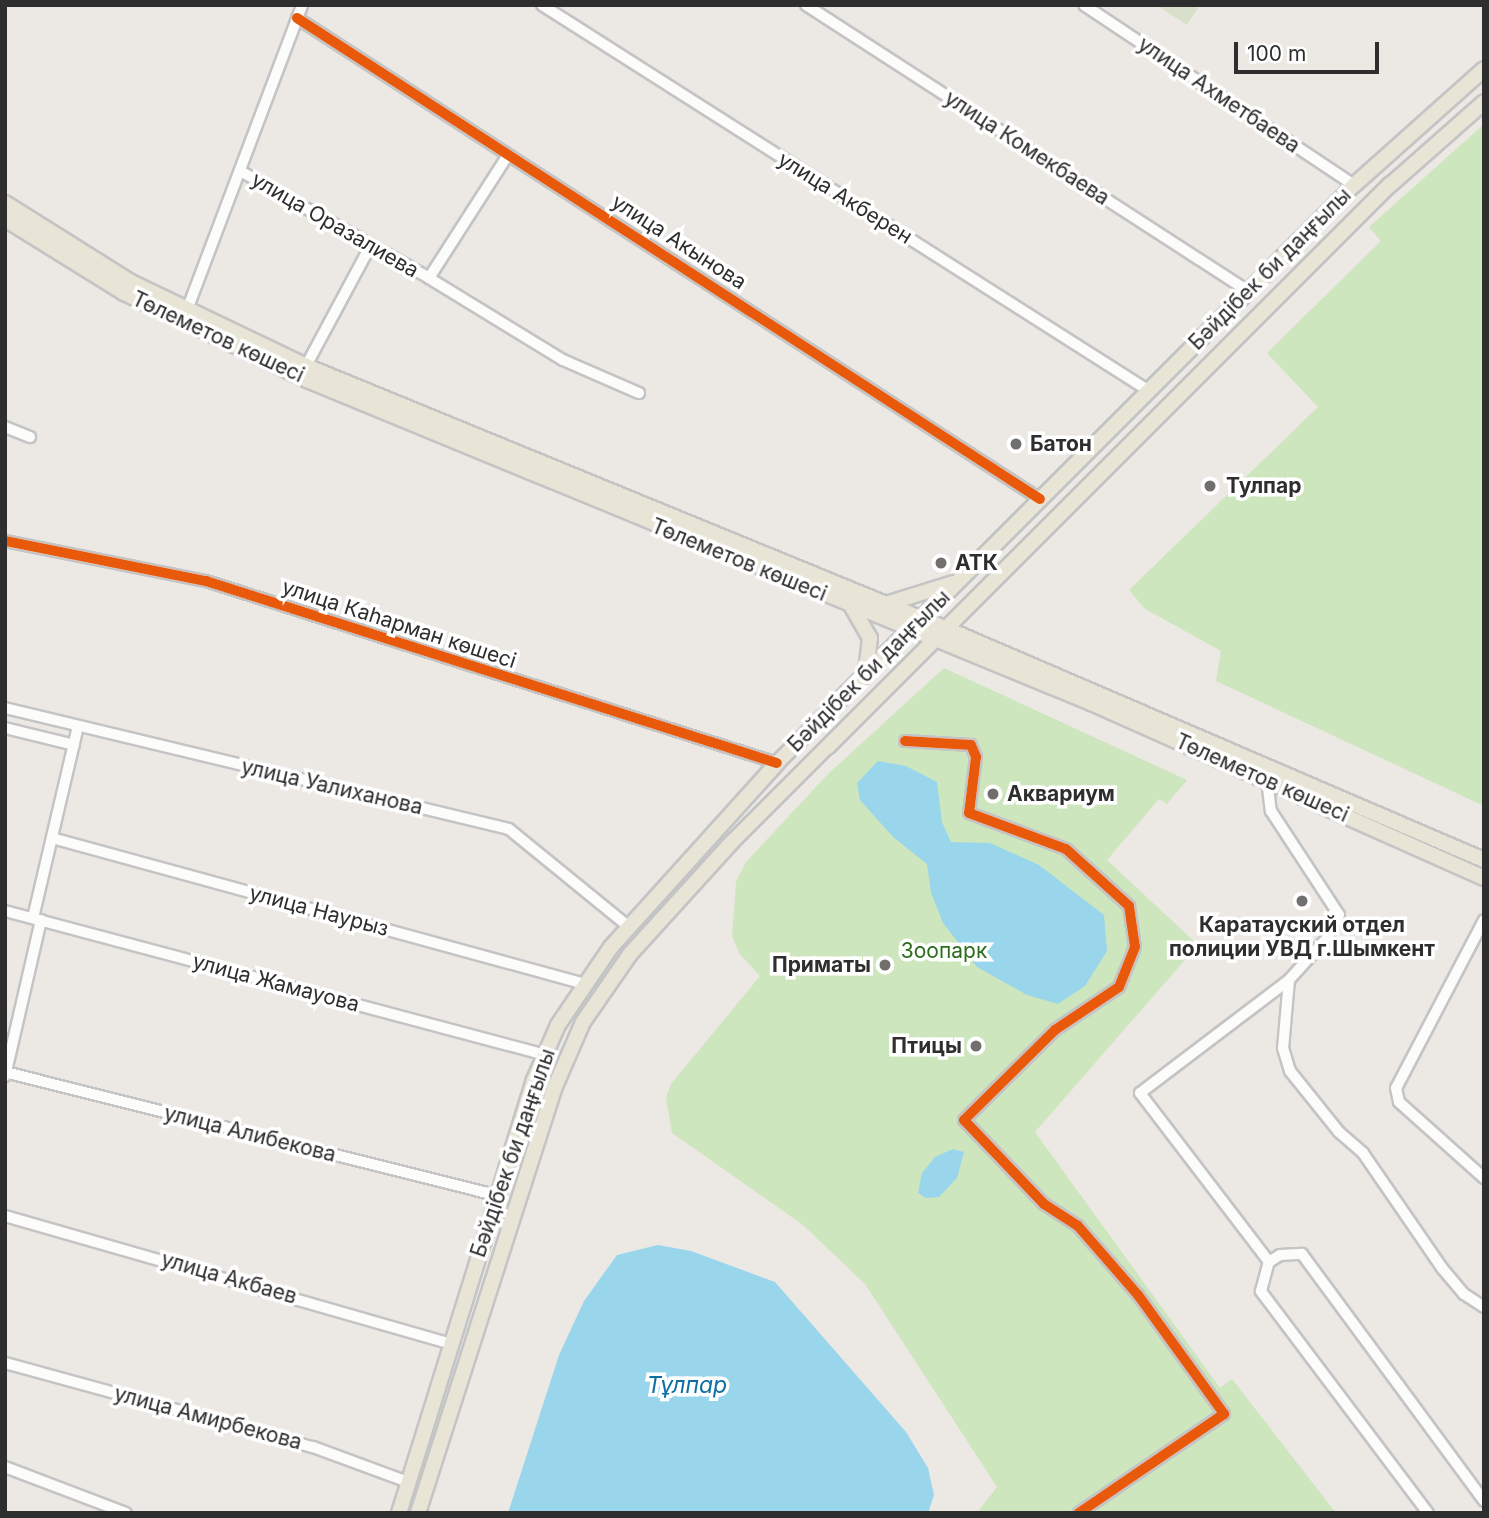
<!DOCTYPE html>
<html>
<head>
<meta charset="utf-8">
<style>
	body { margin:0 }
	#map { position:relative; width:1489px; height:1518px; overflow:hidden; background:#ece8e4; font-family:Inter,sans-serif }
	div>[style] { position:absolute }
	.green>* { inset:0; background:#cee6be }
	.cemetery>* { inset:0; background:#d8e0cc }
	.water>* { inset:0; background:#99d6ec }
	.roads { filter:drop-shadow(2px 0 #c5c4c5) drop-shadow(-2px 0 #c5c4c5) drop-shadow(0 2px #c5c4c5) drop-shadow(0 -2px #c5c4c5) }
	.minor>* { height:10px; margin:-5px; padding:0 5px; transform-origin:5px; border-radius:5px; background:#fcfcfb }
	.primary>* { height:14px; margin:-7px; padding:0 7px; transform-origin:7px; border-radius:7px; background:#e8e4d6 }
	.cycleway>* { height:10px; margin:-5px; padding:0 5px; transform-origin:5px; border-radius:5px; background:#e8590c }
	.dots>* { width:19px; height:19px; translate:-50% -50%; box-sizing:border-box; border:4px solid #fff; border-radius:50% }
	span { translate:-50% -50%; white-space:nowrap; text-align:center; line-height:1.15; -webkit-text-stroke:7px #fff; paint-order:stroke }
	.street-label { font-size:21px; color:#2e2e2e }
	.poi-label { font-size:21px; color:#2e2e2e; font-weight:700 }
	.left { translate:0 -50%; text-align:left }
	.right { translate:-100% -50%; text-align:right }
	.park-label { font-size:21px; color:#2c6e1b }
	.water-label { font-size:23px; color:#0d6fa3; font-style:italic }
	.frame { position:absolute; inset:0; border:7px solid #2e2e2e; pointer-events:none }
	.scale { position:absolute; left:1234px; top:42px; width:145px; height:32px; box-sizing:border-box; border:4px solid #2e2e2e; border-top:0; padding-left:9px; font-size:21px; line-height:24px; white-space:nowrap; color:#2e2e2e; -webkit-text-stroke:5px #fff; paint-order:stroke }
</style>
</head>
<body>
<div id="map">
	<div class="green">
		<i style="clip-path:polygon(1484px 124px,1484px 806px,1216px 681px,1221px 651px,1145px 609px,1129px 590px,1318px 407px,1267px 353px,1381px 241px,1369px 227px)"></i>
		<i style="clip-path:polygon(944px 668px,1187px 780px,1167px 804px,1159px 799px,1107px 860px,1198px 945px,1035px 1132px,1220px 1388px,1232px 1379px,1336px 1513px,977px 1513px,997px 1487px,865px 1284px,803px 1225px,672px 1133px,666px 1098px,671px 1084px,760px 976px,739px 953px,732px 936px,736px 882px,746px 862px,828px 774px)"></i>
	</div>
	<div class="cemetery">
		<i style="clip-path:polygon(1156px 5px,1200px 5px,1187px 25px)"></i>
	</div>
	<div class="water">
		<i style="clip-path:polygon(878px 761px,906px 766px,937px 782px,942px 822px,951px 842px,990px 843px,1039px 865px,1104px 915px,1107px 951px,1085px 986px,1058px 1004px,1027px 995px,977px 967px,943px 923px,931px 893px,927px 864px,893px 837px,860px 800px,857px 783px)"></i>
		<i style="clip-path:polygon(953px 1149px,964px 1152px,957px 1178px,939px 1197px,926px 1198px,918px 1193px,922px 1173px,935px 1157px)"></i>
		<i style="clip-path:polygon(658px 1245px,691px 1251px,775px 1282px,906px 1432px,928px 1468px,934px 1495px,928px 1513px,508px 1513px,559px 1355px,584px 1301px,617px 1255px)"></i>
	</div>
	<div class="roads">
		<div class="minor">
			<i style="left:542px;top:5px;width:719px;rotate:32.45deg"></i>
			<i style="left:806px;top:5px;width:526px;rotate:32.91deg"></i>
			<i style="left:1084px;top:5px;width:324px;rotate:33.7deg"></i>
			<i style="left:297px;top:18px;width:885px;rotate:32.92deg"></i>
			<i style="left:242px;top:172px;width:215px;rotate:29.5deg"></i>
			<i style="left:429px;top:278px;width:146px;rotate:-57.3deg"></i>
			<i style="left:429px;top:278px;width:157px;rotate:31.5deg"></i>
			<i style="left:563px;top:360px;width:83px;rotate:23.5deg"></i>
			<i style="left:187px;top:310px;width:326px;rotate:-69.3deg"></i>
			<i style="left:306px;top:366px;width:137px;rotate:-61.8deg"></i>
			<i style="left:5px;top:427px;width:27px;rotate:22deg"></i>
			<i style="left:5px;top:541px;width:205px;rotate:11.3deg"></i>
			<i style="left:206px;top:581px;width:599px;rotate:17.68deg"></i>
			<i style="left:5px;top:708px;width:518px;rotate:13.5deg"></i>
			<i style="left:509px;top:829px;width:154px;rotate:39.2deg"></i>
			<i style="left:5px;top:728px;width:71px;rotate:13.8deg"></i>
			<i style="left:905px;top:741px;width:66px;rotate:3.5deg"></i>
			<i style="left:971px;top:745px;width:13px;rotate:67deg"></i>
			<i style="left:976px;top:757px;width:56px;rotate:97.1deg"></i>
			<i style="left:969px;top:813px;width:103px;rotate:20.4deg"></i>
			<i style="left:1066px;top:849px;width:85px;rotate:42.1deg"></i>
			<i style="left:1129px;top:906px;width:41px;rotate:81.7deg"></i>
			<i style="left:1135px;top:947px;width:43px;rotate:111.8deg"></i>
			<i style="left:1119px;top:987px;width:77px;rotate:146.1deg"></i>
			<i style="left:1055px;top:1030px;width:128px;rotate:135.3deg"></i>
			<i style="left:964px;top:1120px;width:116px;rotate:46.4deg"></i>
			<i style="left:1044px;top:1204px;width:40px;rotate:32.9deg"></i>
			<i style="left:1078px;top:1226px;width:91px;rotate:49deg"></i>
			<i style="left:1138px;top:1295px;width:147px;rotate:54.1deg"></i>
			<i style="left:1224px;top:1414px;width:176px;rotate:145.7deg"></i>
			<i style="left:1267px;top:780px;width:31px;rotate:83deg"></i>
			<i style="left:1271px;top:811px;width:124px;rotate:56.8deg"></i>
			<i style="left:1339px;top:915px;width:25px;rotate:117deg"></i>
			<i style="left:1328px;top:937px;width:58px;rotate:132.2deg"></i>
			<i style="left:1289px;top:980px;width:187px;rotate:142.8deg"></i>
			<i style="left:1140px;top:1093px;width:213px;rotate:52.6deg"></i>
			<i style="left:52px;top:838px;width:553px;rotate:15.32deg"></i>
			<i style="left:5px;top:911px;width:560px;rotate:14.91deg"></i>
			<i style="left:33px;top:918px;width:197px;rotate:-76.8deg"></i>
			<i style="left:1484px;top:920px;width:190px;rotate:117.6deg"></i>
			<i style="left:1396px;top:1088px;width:14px;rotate:78deg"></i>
			<i style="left:1399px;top:1102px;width:114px;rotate:41.8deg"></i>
			<i style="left:1289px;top:980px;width:68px;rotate:95deg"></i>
			<i style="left:1283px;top:1048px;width:24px;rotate:73deg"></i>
			<i style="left:1290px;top:1071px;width:78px;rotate:51.2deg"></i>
			<i style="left:1339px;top:1132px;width:32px;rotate:41deg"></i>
			<i style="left:1363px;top:1153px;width:140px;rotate:55.5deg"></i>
			<i style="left:1442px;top:1268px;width:34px;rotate:50deg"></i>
			<i style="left:1464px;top:1294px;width:24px;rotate:33deg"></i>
			<i style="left:5px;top:1072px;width:505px;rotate:14.09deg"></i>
			<i style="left:5px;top:1076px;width:160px;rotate:-77deg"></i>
			<i style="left:5px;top:1216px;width:464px;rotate:16deg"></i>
			<i style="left:5px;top:1363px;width:319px;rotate:15.3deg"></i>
			<i style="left:313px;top:1447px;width:101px;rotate:20.2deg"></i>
			<i style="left:5px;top:1467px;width:129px;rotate:20.8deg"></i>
			<i style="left:1428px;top:1513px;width:278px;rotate:-127deg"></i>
			<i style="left:1261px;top:1291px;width:30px;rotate:-75deg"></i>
			<i style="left:1269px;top:1262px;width:13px;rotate:-32deg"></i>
			<i style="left:1280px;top:1255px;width:22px;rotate:-3deg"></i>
			<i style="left:1302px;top:1254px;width:307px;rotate:53.6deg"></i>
		</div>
		<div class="primary">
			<i style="left:5px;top:203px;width:149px;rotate:32.1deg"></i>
			<i style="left:131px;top:282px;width:194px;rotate:25.6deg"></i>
			<i style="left:306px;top:366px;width:693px;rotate:22.31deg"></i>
			<i style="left:947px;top:629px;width:585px;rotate:23.28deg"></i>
			<i style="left:5px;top:219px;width:140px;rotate:31.9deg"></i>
			<i style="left:124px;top:293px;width:203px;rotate:25.4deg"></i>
			<i style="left:307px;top:380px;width:848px;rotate:22.39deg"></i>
			<i style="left:1091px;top:703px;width:430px;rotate:24deg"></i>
			<i style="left:886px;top:604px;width:70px;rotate:-17.4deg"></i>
			<i style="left:852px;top:607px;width:36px;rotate:60deg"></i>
			<i style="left:870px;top:638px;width:35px;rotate:97deg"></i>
			<i style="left:399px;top:1513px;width:451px;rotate:-72.7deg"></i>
			<i style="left:533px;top:1082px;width:62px;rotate:-66.3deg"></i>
			<i style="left:558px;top:1025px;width:94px;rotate:-55.8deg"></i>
			<i style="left:611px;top:947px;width:248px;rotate:-47.9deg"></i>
			<i style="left:777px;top:763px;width:817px;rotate:-45.05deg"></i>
			<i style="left:1354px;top:185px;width:174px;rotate:-41.7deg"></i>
			<i style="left:418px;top:1513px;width:445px;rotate:-72.2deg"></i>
			<i style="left:554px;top:1089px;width:73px;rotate:-66.6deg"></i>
			<i style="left:583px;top:1022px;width:83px;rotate:-55.3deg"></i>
			<i style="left:630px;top:954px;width:151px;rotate:-47.7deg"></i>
			<i style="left:732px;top:842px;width:930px;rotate:-44.96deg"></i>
			<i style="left:1390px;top:185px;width:125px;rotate:-41.4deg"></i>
		</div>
	</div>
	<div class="cycleway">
		<i style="left:297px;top:18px;width:885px;rotate:32.92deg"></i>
		<i style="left:5px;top:541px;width:205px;rotate:11.3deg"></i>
		<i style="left:206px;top:581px;width:599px;rotate:17.68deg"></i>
		<i style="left:905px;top:741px;width:66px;rotate:3.5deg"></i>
		<i style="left:971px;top:745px;width:13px;rotate:67deg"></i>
		<i style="left:976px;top:757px;width:56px;rotate:97.1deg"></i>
		<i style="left:969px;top:813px;width:103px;rotate:20.4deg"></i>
		<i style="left:1066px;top:849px;width:85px;rotate:42.1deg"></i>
		<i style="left:1129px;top:906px;width:41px;rotate:81.7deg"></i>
		<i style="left:1135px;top:947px;width:43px;rotate:111.8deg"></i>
		<i style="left:1119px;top:987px;width:77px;rotate:146.1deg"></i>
		<i style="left:1055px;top:1030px;width:128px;rotate:135.3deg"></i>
		<i style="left:964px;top:1120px;width:116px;rotate:46.4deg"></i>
		<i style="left:1044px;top:1204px;width:40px;rotate:32.9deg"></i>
		<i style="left:1078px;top:1226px;width:91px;rotate:49deg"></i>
		<i style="left:1138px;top:1295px;width:147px;rotate:54.1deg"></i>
		<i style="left:1224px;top:1414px;width:176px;rotate:145.7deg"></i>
	</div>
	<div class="dots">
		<i style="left:1016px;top:444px;background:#706f6e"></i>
		<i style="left:1210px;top:486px;background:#706f6e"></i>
		<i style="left:941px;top:563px;background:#706f6e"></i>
		<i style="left:993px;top:794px;background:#706f6e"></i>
		<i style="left:1302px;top:901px;background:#706f6e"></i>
		<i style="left:885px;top:965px;background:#706f6e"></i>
		<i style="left:976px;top:1046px;background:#706f6e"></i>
	</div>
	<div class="street-label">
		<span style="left:1219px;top:95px;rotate:34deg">улица Ахметбаева</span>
		<span style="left:1027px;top:148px;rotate:33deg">улица Комекбаева</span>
		<span style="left:845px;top:198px;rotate:32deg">улица Акберен</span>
		<span style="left:335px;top:225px;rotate:30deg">улица Оразалиева</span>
		<span style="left:679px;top:242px;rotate:33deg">улица Акынова</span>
		<span style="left:1270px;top:269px;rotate:-45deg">Бәйдібек би даңғылы</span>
		<span style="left:218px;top:337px;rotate:25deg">Төлеметов көшесі</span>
		<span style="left:739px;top:560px;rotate:22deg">Төлеметов көшесі</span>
		<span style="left:399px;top:624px;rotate:18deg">улица Каһарман көшесі</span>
		<span style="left:869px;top:671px;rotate:-45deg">Бәйдібек би даңғылы</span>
		<span style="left:1262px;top:778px;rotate:24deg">Төлеметов көшесі</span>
		<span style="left:332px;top:787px;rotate:13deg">улица Уалиханова</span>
		<span style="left:319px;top:911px;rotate:15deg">улица Наурыз</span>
		<span style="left:276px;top:983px;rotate:15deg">улица Жамауова</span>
		<span style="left:250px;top:1134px;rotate:14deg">улица Алибекова</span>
		<span style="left:513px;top:1153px;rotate:-71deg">Бәйдібек би даңғылы</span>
		<span style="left:229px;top:1278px;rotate:16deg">улица Акбаев</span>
		<span style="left:208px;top:1418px;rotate:15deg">улица Амирбекова</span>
	</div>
	<div class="poi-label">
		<span class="left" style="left:1030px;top:444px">Батон</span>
		<span class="left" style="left:1226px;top:486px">Тулпар</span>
		<span class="left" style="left:955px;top:563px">АТК</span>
		<span class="left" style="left:1007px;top:794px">Аквариум</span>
		<span style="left:1302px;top:937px">Каратауский отдел<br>полиции УВД г.Шымкент</span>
		<span class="right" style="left:871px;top:965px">Приматы</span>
		<span class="right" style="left:962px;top:1046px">Птицы</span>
	</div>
	<div class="park-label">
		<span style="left:944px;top:951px">Зоопарк</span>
	</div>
	<div class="water-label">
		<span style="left:687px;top:1385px">Тұлпар</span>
	</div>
	<div class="frame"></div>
	<div class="scale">100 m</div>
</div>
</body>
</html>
